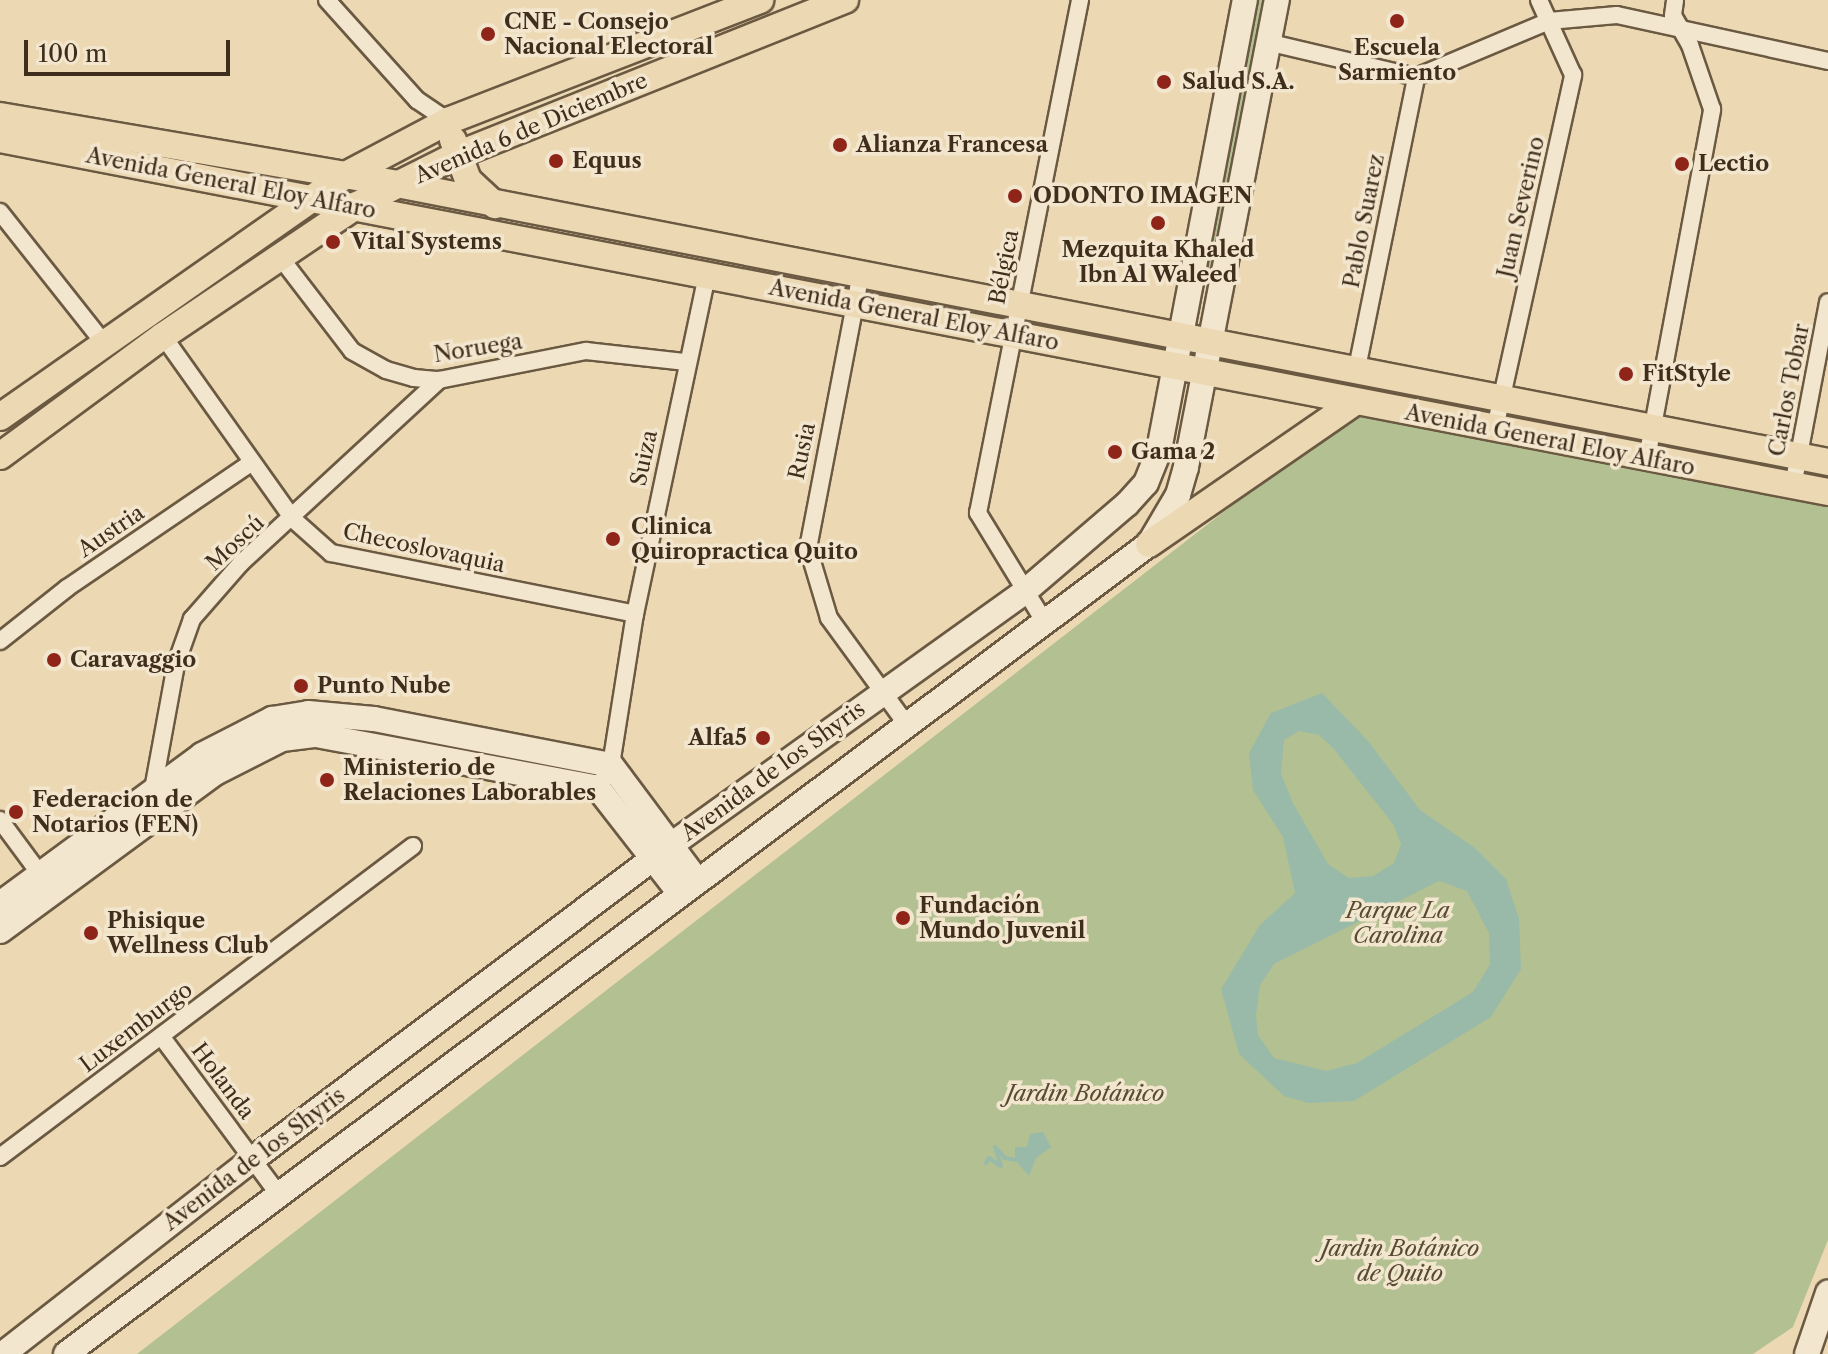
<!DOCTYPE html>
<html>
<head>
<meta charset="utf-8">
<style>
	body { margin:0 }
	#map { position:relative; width:1828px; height:1354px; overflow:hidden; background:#ecd9b4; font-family:"Libre Caslon Text",serif }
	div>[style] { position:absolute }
	.green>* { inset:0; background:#b3c091 }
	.water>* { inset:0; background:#99baa9 }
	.stream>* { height:4px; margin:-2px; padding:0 2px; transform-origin:2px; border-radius:2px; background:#99baa9 }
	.roads { filter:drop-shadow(2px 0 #6b5942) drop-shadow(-2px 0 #6b5942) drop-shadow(0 2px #6b5942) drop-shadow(0 -2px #6b5942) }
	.street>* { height:16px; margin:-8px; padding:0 8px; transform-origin:8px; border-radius:8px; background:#f3e6ce }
	.secondary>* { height:24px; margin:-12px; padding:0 12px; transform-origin:12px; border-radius:12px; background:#f3e6ce }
	.primary>* { height:26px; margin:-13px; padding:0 13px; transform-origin:13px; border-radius:13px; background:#ecd9b4 }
	.dots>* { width:22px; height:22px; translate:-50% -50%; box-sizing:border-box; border:4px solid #f3e6ce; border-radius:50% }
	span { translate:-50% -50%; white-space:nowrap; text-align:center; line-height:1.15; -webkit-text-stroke:7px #f3e6ce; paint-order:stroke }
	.poi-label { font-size:22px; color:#402e1c; font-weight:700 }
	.left { translate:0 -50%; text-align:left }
	.right { translate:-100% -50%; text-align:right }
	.street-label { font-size:22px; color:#402e1c }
	.park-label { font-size:22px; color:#574b33; font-style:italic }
	.scale { position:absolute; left:24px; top:40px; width:206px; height:36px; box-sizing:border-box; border:4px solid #402e1c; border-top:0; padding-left:10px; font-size:24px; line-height:28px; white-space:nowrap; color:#402e1c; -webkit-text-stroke:6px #f3e6ce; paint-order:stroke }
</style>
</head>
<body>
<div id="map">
	<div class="green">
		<i style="clip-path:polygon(1253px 0,1264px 0,1211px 274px,1206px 273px)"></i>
		<i style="clip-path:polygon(1350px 414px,1828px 504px,1828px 1240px,1793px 1327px,1753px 1354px,137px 1354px)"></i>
	</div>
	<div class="water">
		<i style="clip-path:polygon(evenodd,1322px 693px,1368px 741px,1420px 810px,1475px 848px,1506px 879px,1519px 919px,1521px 969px,1491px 1017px,1354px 1101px,1308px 1103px,1284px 1096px,1239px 1054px,1221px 989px,1260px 925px,1295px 893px,1283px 837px,1253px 790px,1249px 753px,1271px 713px,1322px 693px,1299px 731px,1319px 735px,1333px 748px,1393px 824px,1401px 844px,1394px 863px,1373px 876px,1349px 878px,1328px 864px,1293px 803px,1281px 774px,1284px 740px,1299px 731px,1322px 693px,1439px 881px,1467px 891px,1489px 933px,1490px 964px,1473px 992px,1357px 1063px,1326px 1071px,1274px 1058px,1258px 1035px,1256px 1015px,1260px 985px,1274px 964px,1439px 881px)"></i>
		<i style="clip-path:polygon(1043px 1132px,1051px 1147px,1036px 1158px,1029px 1176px,1015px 1160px,1015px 1147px,1027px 1147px,1030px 1134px)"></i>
	</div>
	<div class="stream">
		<i style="left:986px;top:1163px;width:6px;rotate:-59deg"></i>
		<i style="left:989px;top:1158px;width:14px;rotate:34deg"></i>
		<i style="left:1001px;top:1166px;width:20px;rotate:-108deg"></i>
		<i style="left:995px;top:1147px;width:15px;rotate:48deg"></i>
		<i style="left:1005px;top:1158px;width:10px;rotate:11deg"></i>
	</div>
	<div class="roads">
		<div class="street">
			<i style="left:327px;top:0;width:135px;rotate:48deg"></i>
			<i style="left:417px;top:100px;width:37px;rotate:34deg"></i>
			<i style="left:1267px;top:42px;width:153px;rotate:13.2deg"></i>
			<i style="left:1416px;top:77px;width:144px;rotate:-22.8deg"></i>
			<i style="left:1549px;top:21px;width:68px;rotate:-5deg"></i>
			<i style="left:1617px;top:15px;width:216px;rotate:12.3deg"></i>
			<i style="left:0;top:212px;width:166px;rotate:51.6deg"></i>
			<i style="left:280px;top:257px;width:118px;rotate:52.5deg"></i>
			<i style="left:352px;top:351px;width:39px;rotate:29deg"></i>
			<i style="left:386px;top:370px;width:29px;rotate:16deg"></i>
			<i style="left:414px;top:378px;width:25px;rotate:5deg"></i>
			<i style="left:439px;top:380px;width:150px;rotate:-11.2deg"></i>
			<i style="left:586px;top:351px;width:101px;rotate:6.3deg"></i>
			<i style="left:861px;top:273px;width:280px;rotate:100.9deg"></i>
			<i style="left:808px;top:548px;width:73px;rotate:73.3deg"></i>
			<i style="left:829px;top:618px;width:132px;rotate:53.9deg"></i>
			<i style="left:163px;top:336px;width:224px;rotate:54.6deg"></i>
			<i style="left:293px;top:519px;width:51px;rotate:41.8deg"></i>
			<i style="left:331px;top:553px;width:310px;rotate:11.3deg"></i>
			<i style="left:1356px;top:373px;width:302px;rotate:-78.5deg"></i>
			<i style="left:1495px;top:428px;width:362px;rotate:-77.5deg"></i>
			<i style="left:1573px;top:75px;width:82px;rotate:-114.4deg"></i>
			<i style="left:1647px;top:458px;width:355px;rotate:-79.4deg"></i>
			<i style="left:1712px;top:109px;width:68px;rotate:-109deg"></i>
			<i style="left:1690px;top:45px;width:34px;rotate:-120deg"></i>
			<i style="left:1673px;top:15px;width:15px;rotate:-82deg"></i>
			<i style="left:1793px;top:486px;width:187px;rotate:-79.2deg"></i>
			<i style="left:1044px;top:621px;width:127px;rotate:-121.4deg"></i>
			<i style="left:978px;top:513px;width:523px;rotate:-78.75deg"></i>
			<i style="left:0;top:641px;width:85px;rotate:-38.3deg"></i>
			<i style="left:67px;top:588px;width:222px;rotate:-34.2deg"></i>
			<i style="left:598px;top:788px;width:26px;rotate:-61deg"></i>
			<i style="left:611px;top:765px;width:153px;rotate:-81deg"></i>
			<i style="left:635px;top:614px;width:346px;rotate:-78deg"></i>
			<i style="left:152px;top:795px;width:133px;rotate:-79.6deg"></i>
			<i style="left:176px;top:664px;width:48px;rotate:-70.4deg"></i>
			<i style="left:192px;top:619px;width:74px;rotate:-48.8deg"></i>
			<i style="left:241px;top:563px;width:270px;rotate:-42.7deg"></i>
			<i style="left:0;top:820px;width:67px;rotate:53.5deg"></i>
			<i style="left:161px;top:1036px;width:194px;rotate:53.4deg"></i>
			<i style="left:0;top:1157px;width:517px;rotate:-36.98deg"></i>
		</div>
		<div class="secondary">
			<i style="left:0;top:904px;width:251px;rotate:-36.4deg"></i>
			<i style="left:202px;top:755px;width:79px;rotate:-27.2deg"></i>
			<i style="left:272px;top:719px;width:36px;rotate:-9deg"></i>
			<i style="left:308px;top:713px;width:66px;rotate:5.2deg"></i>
			<i style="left:374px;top:719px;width:241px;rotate:11deg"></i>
			<i style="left:611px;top:765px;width:142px;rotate:53.3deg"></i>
			<i style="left:0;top:931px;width:267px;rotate:-36.3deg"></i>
			<i style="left:215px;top:773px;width:75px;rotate:-26.9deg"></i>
			<i style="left:282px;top:739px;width:34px;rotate:-7deg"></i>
			<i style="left:316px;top:735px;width:287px;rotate:10.6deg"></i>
			<i style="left:598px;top:788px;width:132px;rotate:52.1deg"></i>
			<i style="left:3px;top:1354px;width:317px;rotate:-38deg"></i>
			<i style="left:253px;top:1159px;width:523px;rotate:-36.91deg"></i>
			<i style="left:671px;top:845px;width:433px;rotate:-35.6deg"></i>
			<i style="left:1023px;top:593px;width:137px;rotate:-40.6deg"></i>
			<i style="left:1127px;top:504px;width:28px;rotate:-48deg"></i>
			<i style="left:1146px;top:483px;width:35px;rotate:-68deg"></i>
			<i style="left:1159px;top:450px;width:458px;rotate:-79.2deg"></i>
			<i style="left:66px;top:1354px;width:1352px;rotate:-36.79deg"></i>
			<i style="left:1149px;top:544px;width:57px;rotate:-59.4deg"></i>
			<i style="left:1178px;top:495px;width:29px;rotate:-74deg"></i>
			<i style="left:1186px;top:467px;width:476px;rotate:-79deg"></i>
			<i style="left:1807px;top:1354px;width:65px;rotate:-71deg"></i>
		</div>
		<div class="primary">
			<i style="left:0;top:116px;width:403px;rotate:9.7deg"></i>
			<i style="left:397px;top:184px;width:1458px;rotate:10.99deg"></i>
			<i style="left:0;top:139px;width:1862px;rotate:10.93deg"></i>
			<i style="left:453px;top:140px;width:43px;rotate:69.4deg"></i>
			<i style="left:468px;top:180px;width:37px;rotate:43deg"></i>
			<i style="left:0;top:417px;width:420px;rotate:-35deg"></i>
			<i style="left:344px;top:176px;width:118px;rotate:-27.9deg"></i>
			<i style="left:448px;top:121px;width:335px;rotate:-21.2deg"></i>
			<i style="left:0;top:456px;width:202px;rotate:-36.4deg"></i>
			<i style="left:163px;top:336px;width:234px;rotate:-34deg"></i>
			<i style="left:357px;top:205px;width:112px;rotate:-26.6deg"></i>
			<i style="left:457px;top:155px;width:418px;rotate:-21.8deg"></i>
			<i style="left:1149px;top:544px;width:250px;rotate:-34.6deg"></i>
		</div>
	</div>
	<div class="dots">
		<i style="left:1397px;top:21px;background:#8f2418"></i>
		<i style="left:488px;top:34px;background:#8f2418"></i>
		<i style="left:1164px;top:82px;background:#8f2418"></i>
		<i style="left:840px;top:145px;background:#8f2418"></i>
		<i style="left:556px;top:161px;background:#8f2418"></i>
		<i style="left:1682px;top:164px;background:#8f2418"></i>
		<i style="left:1015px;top:196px;background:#8f2418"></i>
		<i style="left:1158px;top:223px;background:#8f2418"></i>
		<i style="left:333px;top:242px;background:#8f2418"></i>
		<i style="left:1626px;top:374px;background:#8f2418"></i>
		<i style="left:1115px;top:452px;background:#8f2418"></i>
		<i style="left:613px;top:539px;background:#8f2418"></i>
		<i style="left:54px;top:660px;background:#8f2418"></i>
		<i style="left:301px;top:686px;background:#8f2418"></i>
		<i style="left:763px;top:738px;background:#8f2418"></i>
		<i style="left:327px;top:780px;background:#8f2418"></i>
		<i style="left:16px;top:812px;background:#8f2418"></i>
		<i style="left:903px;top:918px;background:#8f2418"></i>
		<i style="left:91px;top:933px;background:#8f2418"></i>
	</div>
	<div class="poi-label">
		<span class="left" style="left:504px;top:34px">CNE - Consejo<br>Nacional Electoral</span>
		<span style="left:1397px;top:60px">Escuela<br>Sarmiento</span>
		<span class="left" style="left:1182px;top:82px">Salud S.A.</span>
		<span class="left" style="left:856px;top:145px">Alianza Francesa</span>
		<span class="left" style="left:572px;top:161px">Equus</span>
		<span class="left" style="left:1698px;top:164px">Lectio</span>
		<span class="left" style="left:1033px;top:196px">ODONTO IMAGEN</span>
		<span class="left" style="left:351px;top:242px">Vital Systems</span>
		<span style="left:1158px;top:262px">Mezquita Khaled<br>Ibn Al Waleed</span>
		<span class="left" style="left:1642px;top:374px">FitStyle</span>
		<span class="left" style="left:1131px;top:452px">Gama 2</span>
		<span class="left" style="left:631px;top:539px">Clinica<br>Quiropractica Quito</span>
		<span class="left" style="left:70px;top:660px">Caravaggio</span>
		<span class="left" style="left:317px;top:686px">Punto Nube</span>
		<span class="right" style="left:747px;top:738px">Alfa5</span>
		<span class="left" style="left:343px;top:780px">Ministerio de<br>Relaciones Laborables</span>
		<span class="left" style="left:32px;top:812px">Federacion de<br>Notarios (FEN)</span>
		<span class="left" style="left:919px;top:918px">Fundación<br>Mundo Juvenil</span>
		<span class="left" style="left:107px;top:933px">Phisique<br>Wellness Club</span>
	</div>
	<div class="street-label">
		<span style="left:531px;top:128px;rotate:-23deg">Avenida 6 de Diciembre</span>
		<span style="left:231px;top:183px;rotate:11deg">Avenida General Eloy Alfaro</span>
		<span style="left:1521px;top:207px;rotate:-77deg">Juan Severino</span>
		<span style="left:1364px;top:221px;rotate:-79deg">Pablo Suarez</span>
		<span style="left:1004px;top:267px;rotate:-79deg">Bélgica</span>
		<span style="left:914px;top:315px;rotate:11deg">Avenida General Eloy Alfaro</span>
		<span style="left:478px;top:348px;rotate:-9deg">Noruega</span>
		<span style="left:1789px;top:390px;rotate:-79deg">Carlos Tobar</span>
		<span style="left:1550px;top:440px;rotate:11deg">Avenida General Eloy Alfaro</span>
		<span style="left:802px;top:451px;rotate:-78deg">Rusia</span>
		<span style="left:644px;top:458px;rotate:-78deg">Suiza</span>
		<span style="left:111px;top:531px;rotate:-34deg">Austria</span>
		<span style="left:235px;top:543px;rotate:-43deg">Moscú</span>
		<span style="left:424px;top:548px;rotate:12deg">Checoslovaquia</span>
		<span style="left:773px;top:771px;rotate:-36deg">Avenida de los Shyris</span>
		<span style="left:136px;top:1027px;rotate:-37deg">Luxemburgo</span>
		<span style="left:223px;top:1081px;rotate:53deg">Holanda</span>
		<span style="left:254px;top:1159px;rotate:-37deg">Avenida de los Shyris</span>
	</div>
	<div class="park-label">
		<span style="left:1398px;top:923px">Parque La<br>Carolina</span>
		<span style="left:1085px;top:1094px">Jardin Botánico</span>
		<span style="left:1400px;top:1261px">Jardin Botánico<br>de Quito</span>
	</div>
	<div class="scale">100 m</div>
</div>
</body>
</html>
